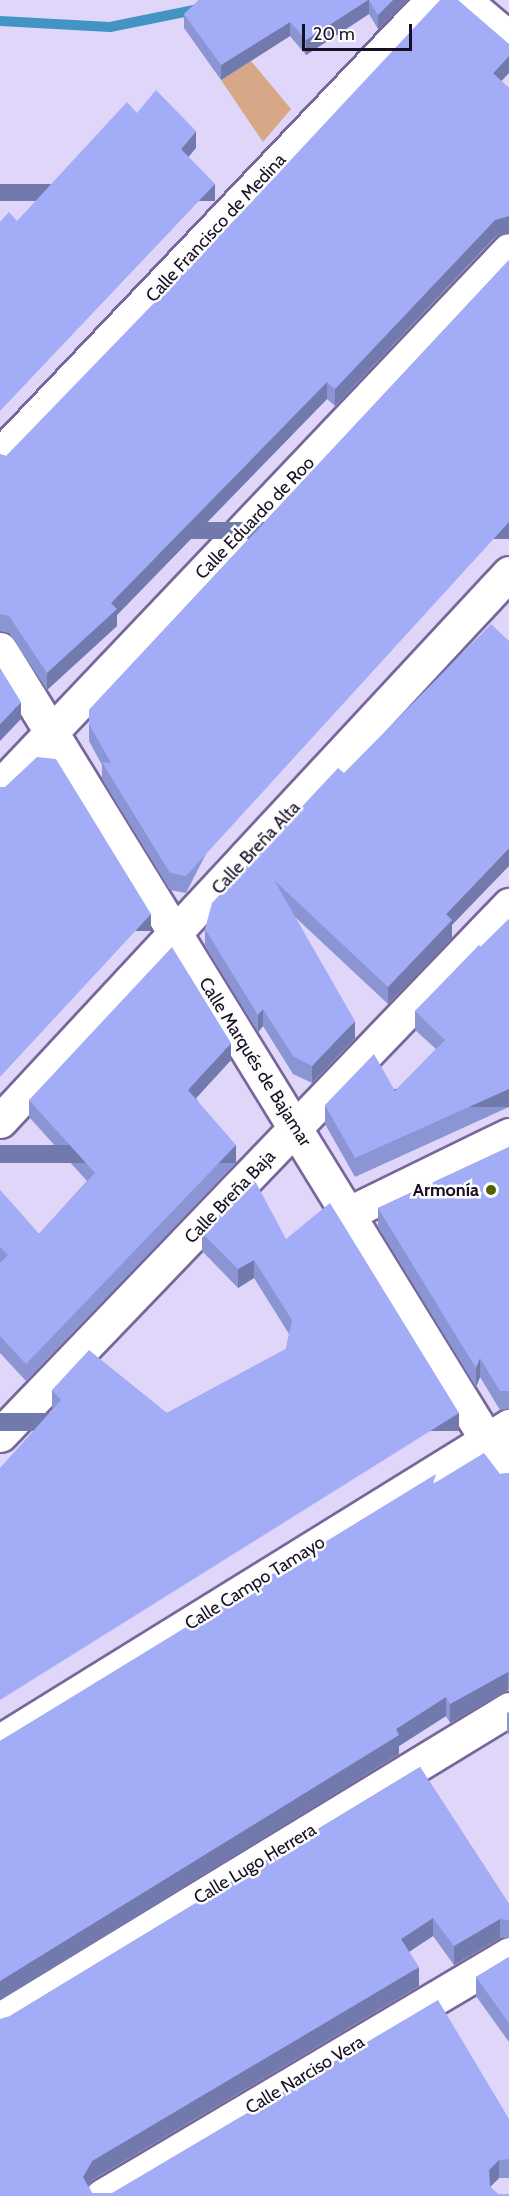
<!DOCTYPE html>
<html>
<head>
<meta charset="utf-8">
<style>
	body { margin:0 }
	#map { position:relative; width:509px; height:2196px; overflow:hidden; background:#dfd6f9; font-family:Cabin,sans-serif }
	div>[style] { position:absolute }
	.green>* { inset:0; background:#d6a887 }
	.stream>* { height:10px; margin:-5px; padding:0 5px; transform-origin:5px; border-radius:5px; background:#4294c4 }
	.roads { filter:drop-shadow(2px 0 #77679b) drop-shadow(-2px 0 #77679b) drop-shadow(0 2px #77679b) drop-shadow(0 -2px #77679b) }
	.street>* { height:33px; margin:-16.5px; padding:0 16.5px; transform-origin:16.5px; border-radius:16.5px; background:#fff }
	.wall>* { inset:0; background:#8c95d4 }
	.shaded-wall>* { inset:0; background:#7279ad; transform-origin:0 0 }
	.building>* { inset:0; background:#a3adf7 }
	.dots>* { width:16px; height:16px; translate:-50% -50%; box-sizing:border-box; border:3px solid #fdfdfd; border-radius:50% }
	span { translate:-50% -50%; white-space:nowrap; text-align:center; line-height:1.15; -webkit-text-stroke:5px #fdfdfd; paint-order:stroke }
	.street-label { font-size:18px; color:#171024 }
	.poi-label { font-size:18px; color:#171024; font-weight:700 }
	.right { translate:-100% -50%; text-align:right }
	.scale { position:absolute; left:302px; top:24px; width:110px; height:27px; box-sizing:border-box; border:3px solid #171024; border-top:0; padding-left:8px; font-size:18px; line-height:21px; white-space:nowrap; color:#171024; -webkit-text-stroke:4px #fdfdfd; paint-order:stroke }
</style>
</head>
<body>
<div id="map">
	<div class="green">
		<i style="clip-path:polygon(251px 61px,291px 109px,263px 142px,221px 80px)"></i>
	</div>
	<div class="stream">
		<i style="left:0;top:21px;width:110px;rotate:3.1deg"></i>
		<i style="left:110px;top:27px;width:91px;rotate:-11.4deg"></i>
	</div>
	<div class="roads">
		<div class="street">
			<i style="left:464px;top:0;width:59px;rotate:40.2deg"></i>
			<i style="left:0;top:455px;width:627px;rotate:-46.49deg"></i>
			<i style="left:0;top:649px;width:971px;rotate:58.39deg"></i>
			<i style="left:0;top:786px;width:739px;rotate:-46.48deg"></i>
			<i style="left:0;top:1121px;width:748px;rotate:-47.11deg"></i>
			<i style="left:349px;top:1213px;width:178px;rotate:-26deg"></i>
			<i style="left:0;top:1435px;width:735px;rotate:-46.16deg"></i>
			<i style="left:0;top:1741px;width:599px;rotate:-31.75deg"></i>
			<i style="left:0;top:2019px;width:596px;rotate:-31.34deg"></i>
			<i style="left:102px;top:2196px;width:474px;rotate:-30.7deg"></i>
		</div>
	</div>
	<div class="wall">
		<i style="clip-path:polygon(199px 0,408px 0,378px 29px,369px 14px,306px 55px,290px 36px,221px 80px,184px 28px,184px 14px)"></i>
		<i style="clip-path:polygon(501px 81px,509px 88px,509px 233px,495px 237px,335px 406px,327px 399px,117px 615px,117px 626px,47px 690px,9px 633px,0 631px,0 454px,6px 456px)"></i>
		<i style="clip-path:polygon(509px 260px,186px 893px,170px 890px,102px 779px,102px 765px,89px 741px,89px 710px)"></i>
		<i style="clip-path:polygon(344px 773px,452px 925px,452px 938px,388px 1004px,295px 917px,355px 1038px,312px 1083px,293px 1074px,263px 1026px,258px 1032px,205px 946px,205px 929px)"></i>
		<i style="clip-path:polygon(509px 919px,509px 1107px,355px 1177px,325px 1124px,325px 1105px,395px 1091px,436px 1049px,415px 1030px,415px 1011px)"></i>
		<i style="clip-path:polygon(231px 1060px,196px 1098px,236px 1163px,26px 1381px,0 1353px,0 1190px,39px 1234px,87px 1181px,29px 1117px,29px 1100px)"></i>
		<i style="clip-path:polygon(509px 1147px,509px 1409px,500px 1410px,480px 1377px,476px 1387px,378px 1227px,378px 1208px)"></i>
		<i style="clip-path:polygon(202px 1233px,286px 1239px,459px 1431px,53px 1410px,52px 1408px,52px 1390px,167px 1413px,286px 1349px,289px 1334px,254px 1278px,238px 1288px,202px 1251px)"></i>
		<i style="clip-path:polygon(509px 1473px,509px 1691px,508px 1690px,450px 1723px,446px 1716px,399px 1746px,399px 1754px,0 2000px,0 1741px,436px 1482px,500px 1474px)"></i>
		<i style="clip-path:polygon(509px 1712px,509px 1735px,507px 1732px,507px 1713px)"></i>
		<i style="clip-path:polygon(420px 1767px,509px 1904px,509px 1938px,500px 1938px,454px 1965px,433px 1936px,409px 1952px,419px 1986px,92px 2180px,89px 2187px,92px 2193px,112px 2193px,509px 2119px,509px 2178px,499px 2178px,490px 2187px,498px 2194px,509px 2196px,0 2196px,10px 2016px)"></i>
		<i style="clip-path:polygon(509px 1957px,509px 2042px,476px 1996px,476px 1977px)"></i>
	</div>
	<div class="shaded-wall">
		<i style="clip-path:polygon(368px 0,369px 0,369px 14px,306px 55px,306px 40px)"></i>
		<i style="clip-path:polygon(393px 0,408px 0,378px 29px,378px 15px)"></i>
		<i style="clip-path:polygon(290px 22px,290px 36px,221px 80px,221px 65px)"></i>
		<i style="clip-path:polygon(509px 56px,509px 73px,493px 90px,493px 73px)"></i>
		<i style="clip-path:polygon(196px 131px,196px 148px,181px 166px,181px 149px)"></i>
		<i style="left:215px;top:184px;width:17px;height:313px;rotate:90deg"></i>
		<i style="clip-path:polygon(509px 216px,509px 233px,495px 237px,335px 406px,335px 389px,495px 220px)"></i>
		<i style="clip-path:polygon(327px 382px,327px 399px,117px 615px,117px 626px,47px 690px,47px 673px,111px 603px)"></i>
		<i style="left:509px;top:522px;width:17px;height:479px;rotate:90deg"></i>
		<i style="clip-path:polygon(21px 702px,21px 719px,0 741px,0 724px)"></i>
		<i style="clip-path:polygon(509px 848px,509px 866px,452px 925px,452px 938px,388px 1004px,388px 987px,446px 914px)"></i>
		<i style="left:151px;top:914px;width:17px;height:222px;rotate:90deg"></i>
		<i style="clip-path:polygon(263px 1009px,263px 1026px,258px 1032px,258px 1015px)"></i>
		<i style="clip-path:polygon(355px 1021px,355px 1038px,312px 1083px,312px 1066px)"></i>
		<i style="clip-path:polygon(231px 1043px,231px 1060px,188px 1107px,188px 1090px)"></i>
		<i style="left:509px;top:1089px;width:18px;height:169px;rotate:90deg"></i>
		<i style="left:236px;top:1145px;width:18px;height:303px;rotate:90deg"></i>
		<i style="clip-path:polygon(254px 1260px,254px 1278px,238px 1288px,238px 1269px)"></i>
		<i style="clip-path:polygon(480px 1358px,480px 1377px,476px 1387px,476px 1368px)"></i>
		<i style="left:459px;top:1413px;width:18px;height:541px;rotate:90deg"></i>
		<i style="clip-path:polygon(508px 1672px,508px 1690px,450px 1723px,450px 1704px)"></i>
		<i style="clip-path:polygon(446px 1697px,446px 1716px,399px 1746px,399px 1754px,0 2000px,0 1981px)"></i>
		<i style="clip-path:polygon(433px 1918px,433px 1936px,401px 1957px,401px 1939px)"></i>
		<i style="clip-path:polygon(500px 1919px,500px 1938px,454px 1965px,454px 1946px)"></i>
		<i style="clip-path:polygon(419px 1967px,419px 1986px,92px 2180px,83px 2196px,83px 2177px,92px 2161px)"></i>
		<i style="clip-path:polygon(499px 2160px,499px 2178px,489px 2188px,489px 2170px)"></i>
	</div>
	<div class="building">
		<i style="clip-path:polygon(199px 0,368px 0,306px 40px,290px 22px,221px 65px,184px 14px)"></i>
		<i style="clip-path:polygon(369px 0,393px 0,378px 15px)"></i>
		<i style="clip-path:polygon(440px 0,458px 0,509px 44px,509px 56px,493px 73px,509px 88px,509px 216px,495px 220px,335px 389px,327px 382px,111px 603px,117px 609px,47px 673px,9px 616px,0 614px,0 454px,6px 456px,242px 212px)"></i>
		<i style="clip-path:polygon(156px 90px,196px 131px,181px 149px,215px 184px,0 411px,0 222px,9px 212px,17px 221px,127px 102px,137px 113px)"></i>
		<i style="clip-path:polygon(509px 260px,509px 522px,186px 876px,170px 873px,102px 762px,111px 763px,89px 724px,89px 710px)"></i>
		<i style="clip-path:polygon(491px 624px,509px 641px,509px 848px,446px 914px,452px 920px,388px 987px,274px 880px,355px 1021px,312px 1066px,293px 1056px,263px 1009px,258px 1015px,205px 929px,212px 903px,338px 768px,344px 773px)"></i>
		<i style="clip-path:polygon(0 668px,21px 702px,0 724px)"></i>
		<i style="clip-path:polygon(37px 757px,56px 759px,151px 914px,0 1077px,0 787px,5px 787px)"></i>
		<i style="clip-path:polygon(509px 919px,509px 1089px,355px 1158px,325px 1105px,374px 1054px,395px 1091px,445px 1040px,415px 1011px,479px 945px,481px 947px)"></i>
		<i style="clip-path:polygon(172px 947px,231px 1043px,188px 1090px,236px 1145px,26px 1364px,0 1336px,0 1263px,8px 1255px,0 1247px,0 1190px,39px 1234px,95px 1173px,29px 1100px)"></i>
		<i style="clip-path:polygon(509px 1147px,509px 1391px,500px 1391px,480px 1358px,476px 1368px,378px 1208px)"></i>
		<i style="clip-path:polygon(254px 1179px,286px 1239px,330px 1203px,459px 1413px,0 1700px,0 1468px,61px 1400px,52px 1390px,89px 1350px,167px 1413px,286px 1349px,292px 1320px,254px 1260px,238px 1269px,202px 1233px)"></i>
		<i style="clip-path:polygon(484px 1453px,500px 1474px,509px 1473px,509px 1672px,508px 1672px,450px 1704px,446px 1697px,396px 1729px,399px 1735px,0 1981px,0 1741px,436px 1474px,433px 1484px)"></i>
		<i style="clip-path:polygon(420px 1767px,509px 1904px,509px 1920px,500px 1919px,454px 1946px,433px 1918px,401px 1939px,419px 1967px,92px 2161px,83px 2177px,92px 2193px,112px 2193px,438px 2000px,509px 2119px,509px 2159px,499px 2160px,489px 2170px,490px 2187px,498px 2194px,509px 2194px,509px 2196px,0 2196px,0 2019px,10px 2016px)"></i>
		<i style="clip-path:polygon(509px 1957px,509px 2023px,476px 1977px)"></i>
	</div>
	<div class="dots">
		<i style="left:491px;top:1190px;background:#535f00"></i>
	</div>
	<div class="street-label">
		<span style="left:216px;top:228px;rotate:-47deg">Calle Francisco de Medina</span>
		<span style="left:255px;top:518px;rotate:-46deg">Calle Eduardo de Roo</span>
		<span style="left:256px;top:848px;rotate:-47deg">Calle Breña Alta</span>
		<span style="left:255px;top:1062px;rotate:58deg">Calle Marqués de Bajamar</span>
		<span style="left:230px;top:1197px;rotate:-46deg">Calle Breña Baja</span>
		<span style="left:255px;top:1583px;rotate:-32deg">Calle Campo Tamayo</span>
		<span style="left:255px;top:1864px;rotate:-31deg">Calle Lugo Herrera</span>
		<span style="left:305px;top:2075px;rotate:-31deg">Calle Narciso Vera</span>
	</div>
	<div class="poi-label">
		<span class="right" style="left:479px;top:1190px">Armonía</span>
	</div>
	<div class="scale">20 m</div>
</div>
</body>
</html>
